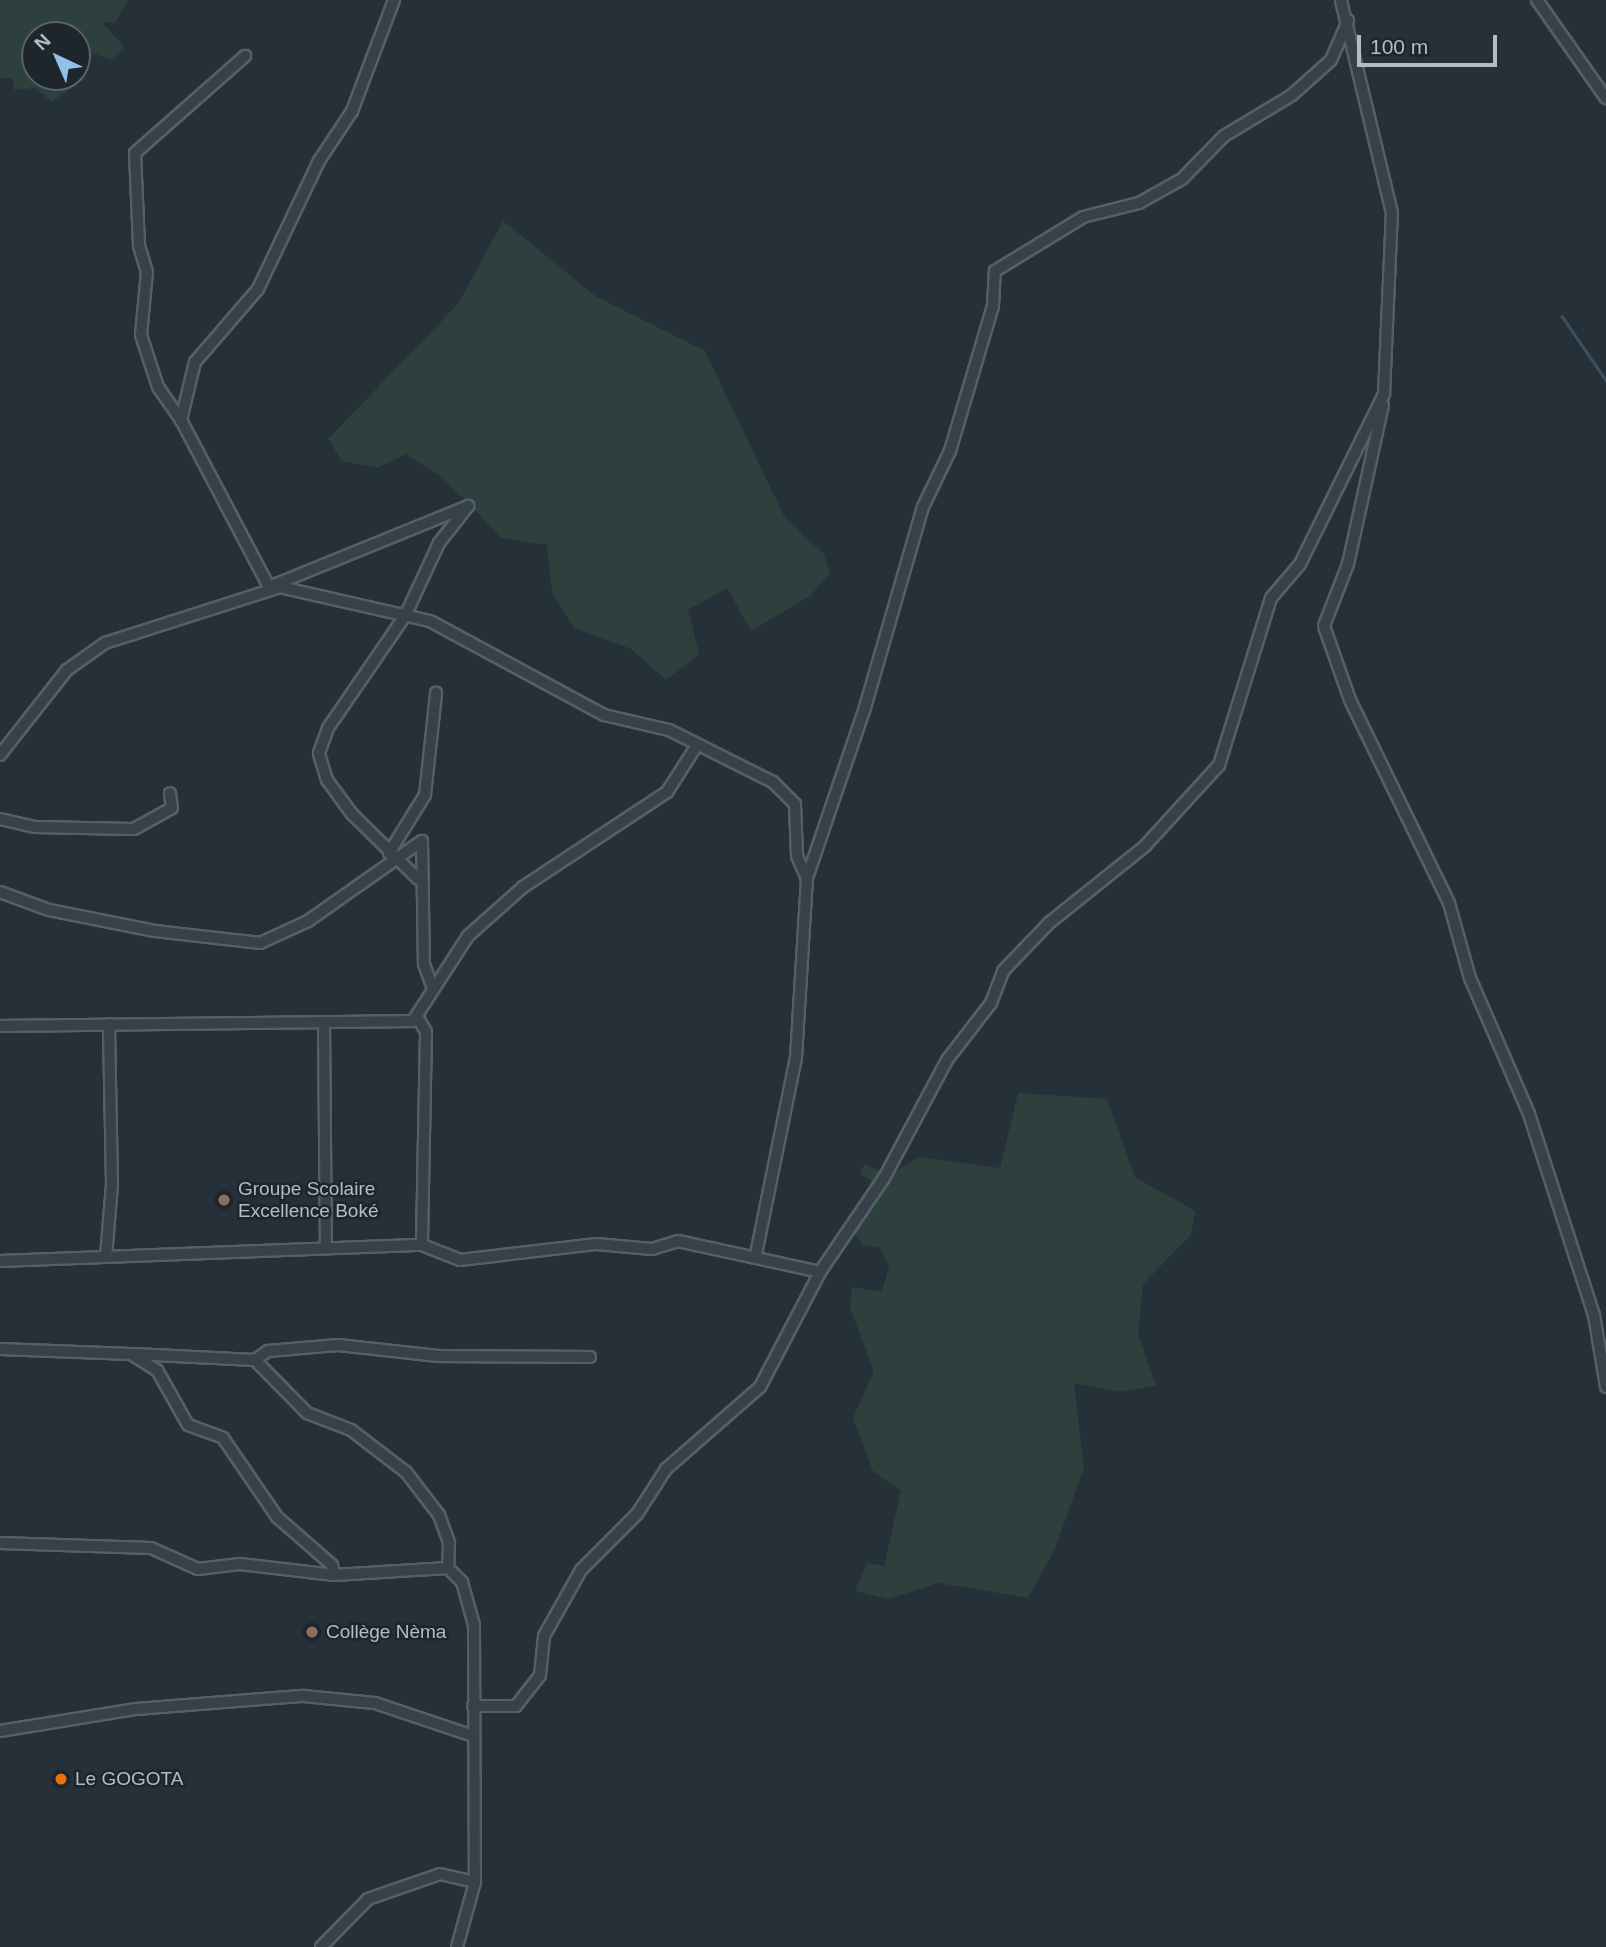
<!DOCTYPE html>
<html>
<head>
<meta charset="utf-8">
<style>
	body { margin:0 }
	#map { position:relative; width:1606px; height:1947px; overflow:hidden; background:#253038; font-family:Helvetica,sans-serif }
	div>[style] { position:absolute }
	.green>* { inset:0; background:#2d403d }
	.stream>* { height:2.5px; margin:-1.25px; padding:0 1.25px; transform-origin:1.25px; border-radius:1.25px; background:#3d505f }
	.roads { filter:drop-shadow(2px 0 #565f66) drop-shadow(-2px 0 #565f66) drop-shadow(0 2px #565f66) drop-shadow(0 -2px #565f66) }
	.minor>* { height:10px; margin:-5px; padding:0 5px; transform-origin:5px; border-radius:5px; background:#384149 }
	.dots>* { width:19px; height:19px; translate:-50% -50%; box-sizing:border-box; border:4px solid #1d262d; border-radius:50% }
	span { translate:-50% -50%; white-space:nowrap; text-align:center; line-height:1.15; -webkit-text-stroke:5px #1d262d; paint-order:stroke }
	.poi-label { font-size:19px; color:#b3bcc4 }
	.left { translate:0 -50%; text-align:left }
	.north { position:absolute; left:21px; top:21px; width:70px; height:70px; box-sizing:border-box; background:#1d262d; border:2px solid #596269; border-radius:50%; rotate:316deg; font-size:19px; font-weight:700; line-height:28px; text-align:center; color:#b3bcc4 }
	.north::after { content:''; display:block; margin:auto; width:24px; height:32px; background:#92c0eb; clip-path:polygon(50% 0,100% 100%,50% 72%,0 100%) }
	.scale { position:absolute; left:1357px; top:35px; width:140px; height:32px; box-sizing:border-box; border:4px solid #b3bcc4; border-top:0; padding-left:9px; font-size:21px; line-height:24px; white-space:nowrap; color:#b3bcc4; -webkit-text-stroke:5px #1d262d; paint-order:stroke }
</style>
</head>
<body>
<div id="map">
	<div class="green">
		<i style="clip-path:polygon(evenodd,0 0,128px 0,115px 23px,102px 22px,125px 48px,111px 60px,93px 53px,84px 80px,51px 102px,35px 88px,14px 90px,13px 78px,0 78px,0 0,77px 35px,77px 77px,35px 77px,35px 35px,77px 35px)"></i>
		<i style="clip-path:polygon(503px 221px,597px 297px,705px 351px,785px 518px,824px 554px,830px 573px,811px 595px,751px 631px,727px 588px,688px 610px,699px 654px,666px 680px,631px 649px,574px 628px,552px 592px,547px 545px,502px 538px,442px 477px,406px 454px,378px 468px,342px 461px,328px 439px,458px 304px)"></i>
		<i style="clip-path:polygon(1018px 1093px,1107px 1099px,1135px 1177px,1195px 1211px,1191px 1235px,1143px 1284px,1138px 1334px,1156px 1386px,1120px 1392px,1074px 1383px,1084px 1468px,1054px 1551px,1028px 1598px,938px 1583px,888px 1599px,855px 1591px,867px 1563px,884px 1566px,901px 1491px,873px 1471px,853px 1418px,874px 1371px,850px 1308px,852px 1287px,882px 1292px,889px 1266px,880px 1248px,863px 1245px,853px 1233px,851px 1216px,872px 1181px,860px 1174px,864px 1164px,891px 1174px,919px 1157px,1000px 1168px)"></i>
	</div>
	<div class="stream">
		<i style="left:1562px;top:316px;width:78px;rotate:55.5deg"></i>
	</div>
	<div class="roads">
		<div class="minor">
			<i style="left:394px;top:0;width:119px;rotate:110.7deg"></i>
			<i style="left:352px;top:111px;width:60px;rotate:123.4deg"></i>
			<i style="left:319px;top:161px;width:142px;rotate:115.5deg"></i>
			<i style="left:258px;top:289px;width:96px;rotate:130.8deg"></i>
			<i style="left:195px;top:362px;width:60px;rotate:103.6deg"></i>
			<i style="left:181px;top:420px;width:189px;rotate:62.2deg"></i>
			<i style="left:269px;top:587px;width:215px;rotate:-22.1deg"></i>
			<i style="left:1537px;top:0;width:120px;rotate:54.9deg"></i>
			<i style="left:1383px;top:405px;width:163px;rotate:102.4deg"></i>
			<i style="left:1348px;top:564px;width:66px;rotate:111.2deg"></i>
			<i style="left:1324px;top:626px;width:78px;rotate:70.6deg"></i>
			<i style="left:1350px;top:700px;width:226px;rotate:64deg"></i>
			<i style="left:1449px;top:903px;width:78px;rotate:74.4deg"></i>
			<i style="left:1470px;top:978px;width:148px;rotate:66.5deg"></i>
			<i style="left:1529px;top:1114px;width:211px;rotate:72.1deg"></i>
			<i style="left:1594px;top:1315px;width:73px;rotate:80.5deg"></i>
			<i style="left:181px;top:420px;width:40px;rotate:-124.9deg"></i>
			<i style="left:158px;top:387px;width:55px;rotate:-108.1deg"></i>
			<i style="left:141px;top:335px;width:63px;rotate:-84.6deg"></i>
			<i style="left:147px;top:272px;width:28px;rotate:-107deg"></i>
			<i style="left:139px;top:245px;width:92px;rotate:-92.5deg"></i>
			<i style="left:135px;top:153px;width:147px;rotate:-41.4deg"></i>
			<i style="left:0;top:755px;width:108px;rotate:-51.8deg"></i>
			<i style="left:67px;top:670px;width:47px;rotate:-35.4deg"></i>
			<i style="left:105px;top:643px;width:184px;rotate:-17.7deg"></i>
			<i style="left:280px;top:587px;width:154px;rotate:12.8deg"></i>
			<i style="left:430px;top:621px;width:198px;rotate:28.4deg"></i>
			<i style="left:604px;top:715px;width:67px;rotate:13deg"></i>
			<i style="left:669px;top:730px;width:116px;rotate:26.6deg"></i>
			<i style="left:773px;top:782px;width:31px;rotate:45deg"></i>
			<i style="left:795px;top:804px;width:52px;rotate:87.8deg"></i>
			<i style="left:797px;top:856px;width:24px;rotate:66deg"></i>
			<i style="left:0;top:819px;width:35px;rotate:13deg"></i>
			<i style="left:34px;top:827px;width:100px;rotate:1.1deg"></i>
			<i style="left:134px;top:829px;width:43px;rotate:-28.9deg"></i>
			<i style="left:172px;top:808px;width:15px;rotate:-98deg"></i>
			<i style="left:422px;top:841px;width:123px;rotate:89.1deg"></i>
			<i style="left:424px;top:964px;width:23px;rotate:70deg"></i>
			<i style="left:389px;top:853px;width:68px;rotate:-58.2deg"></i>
			<i style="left:425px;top:795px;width:103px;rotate:-83.8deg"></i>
			<i style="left:418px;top:879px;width:93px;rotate:-135.4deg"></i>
			<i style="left:352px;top:814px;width:42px;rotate:-126.3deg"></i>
			<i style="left:327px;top:780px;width:28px;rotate:-107deg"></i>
			<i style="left:319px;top:753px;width:27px;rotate:-70deg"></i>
			<i style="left:328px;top:728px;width:136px;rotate:-55.5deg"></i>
			<i style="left:405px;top:616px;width:81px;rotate:-65deg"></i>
			<i style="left:439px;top:543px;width:47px;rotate:-51.9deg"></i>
			<i style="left:0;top:892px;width:52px;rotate:20.2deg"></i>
			<i style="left:49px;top:910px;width:108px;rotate:11.2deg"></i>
			<i style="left:155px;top:931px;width:106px;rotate:6.5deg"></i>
			<i style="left:260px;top:943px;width:53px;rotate:-24.6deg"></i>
			<i style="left:308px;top:921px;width:139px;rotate:-35.1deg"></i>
			<i style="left:418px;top:1018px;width:16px;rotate:60deg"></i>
			<i style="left:426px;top:1032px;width:213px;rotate:91.1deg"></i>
			<i style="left:324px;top:1025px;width:221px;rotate:89.5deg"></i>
			<i style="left:0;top:1026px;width:413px;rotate:-0.7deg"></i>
			<i style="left:413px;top:1021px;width:101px;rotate:-57.1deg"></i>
			<i style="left:468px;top:936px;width:74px;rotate:-41.7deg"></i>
			<i style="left:523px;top:887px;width:173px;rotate:-33.4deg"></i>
			<i style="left:667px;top:792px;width:56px;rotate:-57.4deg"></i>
			<i style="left:756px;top:1254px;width:200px;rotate:-78.5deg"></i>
			<i style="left:796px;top:1058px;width:180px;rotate:-86.5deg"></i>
			<i style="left:807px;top:878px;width:176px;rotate:-71.2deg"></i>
			<i style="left:864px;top:711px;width:212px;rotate:-73.9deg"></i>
			<i style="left:923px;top:507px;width:62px;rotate:-64.3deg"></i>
			<i style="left:950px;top:451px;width:151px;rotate:-73.5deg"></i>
			<i style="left:993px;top:306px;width:35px;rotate:-87deg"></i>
			<i style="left:995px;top:271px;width:103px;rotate:-31.5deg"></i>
			<i style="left:1083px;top:217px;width:58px;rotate:-14deg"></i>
			<i style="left:1139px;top:203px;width:49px;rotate:-29.2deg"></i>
			<i style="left:1182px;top:179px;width:60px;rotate:-45.7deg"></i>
			<i style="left:1224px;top:136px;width:79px;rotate:-31.1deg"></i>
			<i style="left:1292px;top:95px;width:52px;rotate:-41.9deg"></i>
			<i style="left:1331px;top:60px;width:43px;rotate:-66.4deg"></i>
			<i style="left:106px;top:1257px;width:73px;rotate:-85.3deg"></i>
			<i style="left:112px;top:1184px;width:160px;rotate:-91.1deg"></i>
			<i style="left:0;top:1261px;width:422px;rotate:-2.2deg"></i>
			<i style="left:422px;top:1245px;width:41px;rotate:21.5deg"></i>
			<i style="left:460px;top:1260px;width:138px;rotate:-6.7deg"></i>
			<i style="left:597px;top:1244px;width:55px;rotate:5.2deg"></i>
			<i style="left:652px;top:1249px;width:27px;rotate:-17deg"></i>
			<i style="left:678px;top:1241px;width:145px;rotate:12.3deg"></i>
			<i style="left:0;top:1349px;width:131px;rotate:2.2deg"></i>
			<i style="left:131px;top:1354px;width:31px;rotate:32deg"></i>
			<i style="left:157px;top:1370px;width:63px;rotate:60.6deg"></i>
			<i style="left:188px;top:1425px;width:37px;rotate:20deg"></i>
			<i style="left:223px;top:1438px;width:96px;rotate:55.6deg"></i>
			<i style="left:277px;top:1517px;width:73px;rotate:41.1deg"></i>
			<i style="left:332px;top:1565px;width:10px;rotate:79deg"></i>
			<i style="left:134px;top:1354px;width:121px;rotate:2.8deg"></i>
			<i style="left:255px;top:1360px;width:74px;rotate:45.5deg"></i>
			<i style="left:307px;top:1413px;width:47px;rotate:21.1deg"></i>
			<i style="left:351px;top:1430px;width:69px;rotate:37.4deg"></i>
			<i style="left:406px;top:1472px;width:54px;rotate:52.5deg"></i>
			<i style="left:439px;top:1515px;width:30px;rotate:70deg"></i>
			<i style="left:449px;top:1543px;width:25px;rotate:92deg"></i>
			<i style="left:255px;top:1360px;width:16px;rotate:-35deg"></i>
			<i style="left:268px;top:1351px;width:70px;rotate:-4.9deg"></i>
			<i style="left:338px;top:1345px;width:101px;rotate:6.3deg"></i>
			<i style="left:438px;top:1356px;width:152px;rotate:0.4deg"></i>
			<i style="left:0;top:1543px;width:151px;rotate:1.9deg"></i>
			<i style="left:151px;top:1548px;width:51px;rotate:24.1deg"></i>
			<i style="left:198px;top:1569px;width:42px;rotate:-6.8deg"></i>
			<i style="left:240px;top:1564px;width:95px;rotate:6.7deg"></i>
			<i style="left:334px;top:1575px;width:114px;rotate:-3.5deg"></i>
			<i style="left:448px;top:1568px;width:20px;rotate:45deg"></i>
			<i style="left:462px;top:1582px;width:45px;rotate:74.4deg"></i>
			<i style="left:474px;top:1625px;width:257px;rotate:89.8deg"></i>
			<i style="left:475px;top:1882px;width:67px;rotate:105.5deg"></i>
			<i style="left:473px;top:1706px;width:43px"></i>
			<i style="left:516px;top:1706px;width:39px;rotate:-52deg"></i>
			<i style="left:540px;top:1675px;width:39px;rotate:-84deg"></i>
			<i style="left:544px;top:1636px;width:76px;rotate:-60.7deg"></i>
			<i style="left:581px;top:1570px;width:79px;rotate:-45deg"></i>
			<i style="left:637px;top:1514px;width:54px;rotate:-57.2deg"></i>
			<i style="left:666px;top:1469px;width:125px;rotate:-41.1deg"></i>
			<i style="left:760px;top:1387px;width:130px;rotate:-62.4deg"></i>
			<i style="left:820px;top:1272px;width:114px;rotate:-55.8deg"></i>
			<i style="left:884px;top:1178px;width:134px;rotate:-61.9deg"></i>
			<i style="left:947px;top:1060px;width:72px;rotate:-52.3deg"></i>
			<i style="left:991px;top:1003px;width:34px;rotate:-69deg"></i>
			<i style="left:1003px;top:971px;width:66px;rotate:-46.2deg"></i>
			<i style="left:1049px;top:923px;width:123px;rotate:-38.7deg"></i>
			<i style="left:1145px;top:846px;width:110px;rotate:-47.6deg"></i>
			<i style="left:1219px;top:765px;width:175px;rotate:-72.7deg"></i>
			<i style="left:1271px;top:598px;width:45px;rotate:-49.5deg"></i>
			<i style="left:1300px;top:564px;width:190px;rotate:-63.7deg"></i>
			<i style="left:1384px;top:394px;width:181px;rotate:-87.5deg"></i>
			<i style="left:1392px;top:213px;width:219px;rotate:-103.5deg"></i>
			<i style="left:0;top:1731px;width:138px;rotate:-9.2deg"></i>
			<i style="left:136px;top:1709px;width:168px;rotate:-4.5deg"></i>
			<i style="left:303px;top:1696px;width:72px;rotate:5.6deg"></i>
			<i style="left:375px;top:1703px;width:103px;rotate:18.6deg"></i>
			<i style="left:321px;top:1947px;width:67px;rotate:-45.6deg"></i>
			<i style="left:368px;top:1899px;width:76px;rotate:-19.1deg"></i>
			<i style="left:440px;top:1874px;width:36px;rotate:13deg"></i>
		</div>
	</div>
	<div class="dots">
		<i style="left:224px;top:1200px;background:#8d6e63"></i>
		<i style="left:312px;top:1632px;background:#8d6e63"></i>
		<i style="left:61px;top:1779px;background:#e8710a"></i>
	</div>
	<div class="poi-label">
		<span class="left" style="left:238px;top:1200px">Groupe Scolaire<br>Excellence Boké</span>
		<span class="left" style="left:326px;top:1632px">Collège Nèma</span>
		<span class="left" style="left:75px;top:1779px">Le GOGOTA</span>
	</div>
	<div class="north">N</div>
	<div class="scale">100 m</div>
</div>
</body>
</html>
